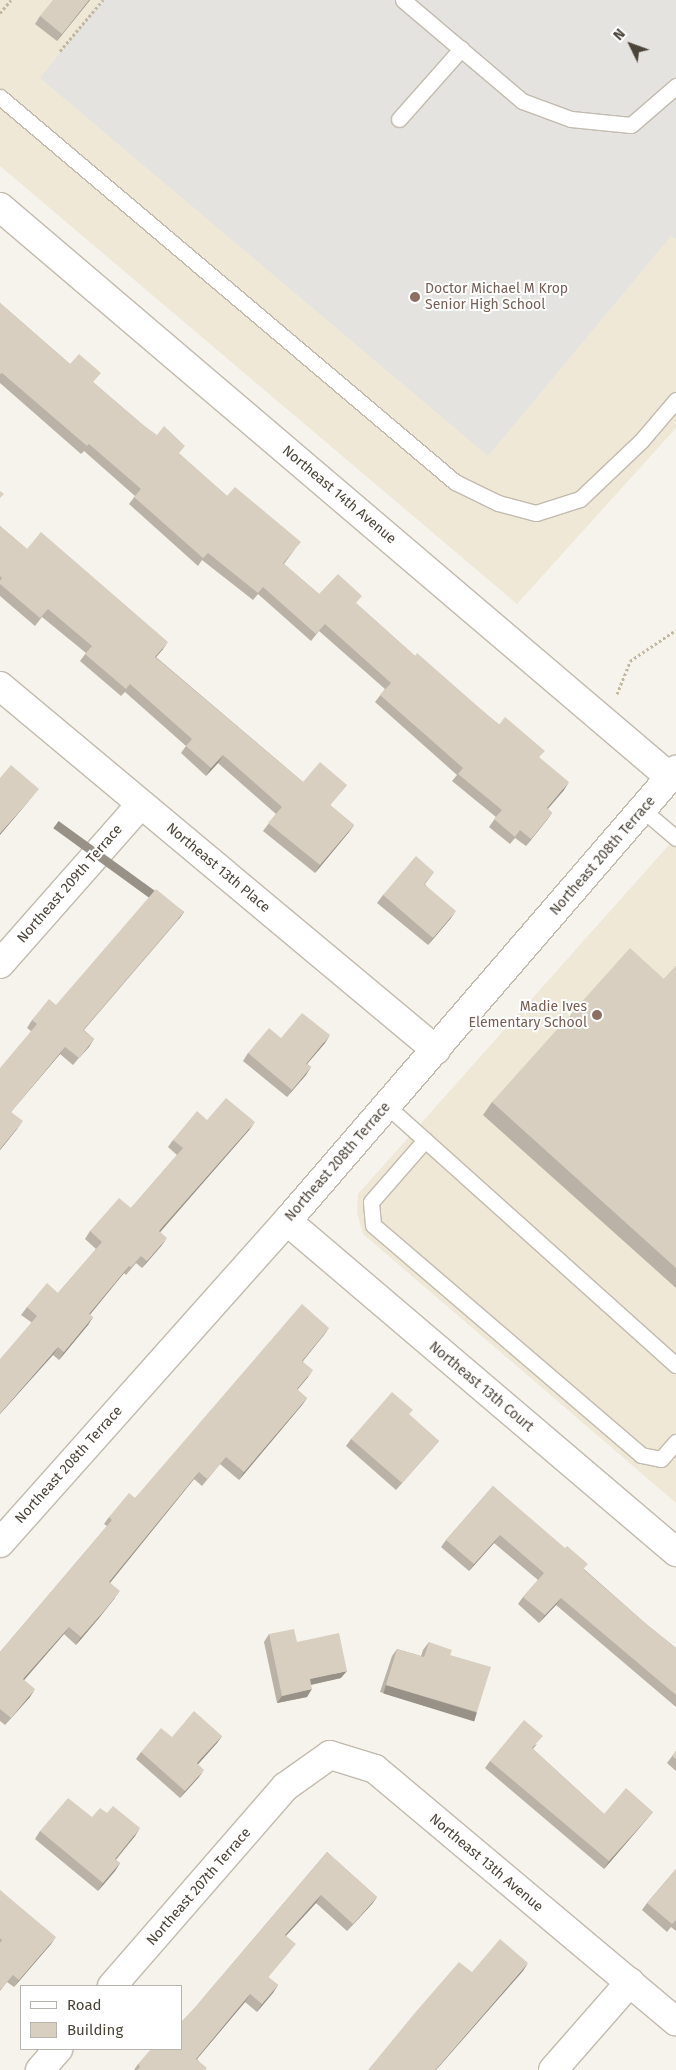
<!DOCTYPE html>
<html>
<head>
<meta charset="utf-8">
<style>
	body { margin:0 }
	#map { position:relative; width:676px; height:2070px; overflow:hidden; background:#f6f3ec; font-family:"Fira Sans",sans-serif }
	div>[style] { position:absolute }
	.education>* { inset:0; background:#efe8d6 }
	.parking>* { inset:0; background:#e5e3e0 }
	.path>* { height:3px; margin-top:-1.5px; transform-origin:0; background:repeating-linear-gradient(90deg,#c4b79f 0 2.5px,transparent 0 5px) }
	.roads { filter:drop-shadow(1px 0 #c2bbae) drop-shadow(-1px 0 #c2bbae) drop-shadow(0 1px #c2bbae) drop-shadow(0 -1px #c2bbae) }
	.service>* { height:15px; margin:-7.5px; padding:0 7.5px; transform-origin:7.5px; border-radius:7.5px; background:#fff }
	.minor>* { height:28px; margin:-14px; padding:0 14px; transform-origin:14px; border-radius:14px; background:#fff }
	.wall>* { inset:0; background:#bab2a6 }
	.shaded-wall>* { inset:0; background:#979187; transform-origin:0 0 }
	.building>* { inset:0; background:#d8cfc1 }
	.dots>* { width:14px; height:14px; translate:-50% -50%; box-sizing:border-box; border:2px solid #fff; border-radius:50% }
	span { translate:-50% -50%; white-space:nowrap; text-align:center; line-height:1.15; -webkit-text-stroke:4px #fff; paint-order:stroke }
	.education-label { font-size:14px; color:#785e54 }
	.left { translate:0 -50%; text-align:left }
	.right { translate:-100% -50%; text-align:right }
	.street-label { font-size:14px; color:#4b4439 }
	.legend { position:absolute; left:20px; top:1985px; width:162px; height:65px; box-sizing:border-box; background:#fff; border:1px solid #b7b4b0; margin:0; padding:6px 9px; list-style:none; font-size:15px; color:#4b4439 }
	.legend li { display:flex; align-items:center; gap:10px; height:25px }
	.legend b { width:25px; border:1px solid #b7b4b0 }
	.north { position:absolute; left:606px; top:20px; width:50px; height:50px; -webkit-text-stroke:4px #fff; paint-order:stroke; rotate:312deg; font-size:14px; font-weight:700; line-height:20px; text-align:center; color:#4b4439 }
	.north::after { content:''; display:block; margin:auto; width:18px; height:22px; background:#4b4439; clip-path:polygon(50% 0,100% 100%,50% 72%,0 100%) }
</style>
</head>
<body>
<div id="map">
	<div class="education">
		<i style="clip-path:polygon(0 0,676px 0,676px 428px,517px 604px,0 166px)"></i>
		<i style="clip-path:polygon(676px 837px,676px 1503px,363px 1234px,357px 1213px,358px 1194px)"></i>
	</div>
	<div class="parking">
		<i style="clip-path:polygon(102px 0,676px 0,676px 239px,671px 236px,488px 456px,40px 78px)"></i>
	</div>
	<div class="path">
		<i style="left:0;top:13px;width:17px;rotate:-50deg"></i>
		<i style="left:60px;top:51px;width:67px;rotate:-49.9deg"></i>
		<i style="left:617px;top:694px;width:35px;rotate:-68deg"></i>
		<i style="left:630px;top:661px;width:55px;rotate:-34deg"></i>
	</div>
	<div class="roads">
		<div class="service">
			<i style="left:403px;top:0;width:156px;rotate:40.3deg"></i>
			<i style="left:522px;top:101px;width:52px;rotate:20.2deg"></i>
			<i style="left:571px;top:119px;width:60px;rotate:5.7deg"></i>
			<i style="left:631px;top:125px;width:60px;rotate:-40.9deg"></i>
			<i style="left:0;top:97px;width:596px;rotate:40.24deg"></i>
			<i style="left:455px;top:482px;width:48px;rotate:26deg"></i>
			<i style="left:498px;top:503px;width:39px;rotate:15deg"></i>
			<i style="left:536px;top:513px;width:46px;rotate:-17.7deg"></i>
			<i style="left:580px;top:499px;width:84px;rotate:-43.6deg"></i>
			<i style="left:641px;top:441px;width:54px;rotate:-49.5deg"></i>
			<i style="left:399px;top:119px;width:94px;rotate:-48.5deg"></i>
			<i style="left:643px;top:810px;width:43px;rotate:40.3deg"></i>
			<i style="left:387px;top:1106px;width:388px;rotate:41.9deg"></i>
			<i style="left:425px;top:1140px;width:82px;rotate:131.1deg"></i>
			<i style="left:371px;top:1202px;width:23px;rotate:85deg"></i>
			<i style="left:373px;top:1225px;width:353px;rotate:40.6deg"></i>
			<i style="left:641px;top:1455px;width:20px;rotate:11deg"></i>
			<i style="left:661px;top:1459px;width:23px;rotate:-49deg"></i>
		</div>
		<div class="minor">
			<i style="left:0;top:207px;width:881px;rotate:40.4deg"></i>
			<i style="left:0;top:686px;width:568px;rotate:39.86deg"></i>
			<i style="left:0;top:964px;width:213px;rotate:-48.6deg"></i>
			<i style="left:287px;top:1221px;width:511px;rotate:40.39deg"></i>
			<i style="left:0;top:1543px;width:431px;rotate:-48.3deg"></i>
			<i style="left:287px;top:1221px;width:596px;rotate:-49.22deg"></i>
			<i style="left:112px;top:1986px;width:264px;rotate:-49deg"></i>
			<i style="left:285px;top:1787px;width:55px;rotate:-35.4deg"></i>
			<i style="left:330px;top:1755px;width:47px;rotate:17.3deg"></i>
			<i style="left:375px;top:1769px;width:393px;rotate:40deg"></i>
			<i style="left:40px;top:2070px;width:28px;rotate:-49deg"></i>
			<i style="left:553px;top:2070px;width:117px;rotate:-48.8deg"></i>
		</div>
	</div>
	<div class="wall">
		<i style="clip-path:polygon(90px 0,57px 41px,35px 24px,40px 16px)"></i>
		<i style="clip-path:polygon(0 303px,70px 364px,94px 383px,143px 425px,179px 454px,227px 496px,295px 549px,284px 564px,319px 594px,357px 604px,415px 656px,540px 758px,564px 790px,548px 809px,552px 813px,526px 846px,515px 838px,510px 844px,489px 827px,496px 817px,452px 781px,457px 775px,375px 702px,385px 689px,319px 631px,311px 641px,258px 594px,253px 600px,202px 560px,198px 566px,129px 504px,135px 496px,84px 451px,81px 454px,0 383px)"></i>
		<i style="clip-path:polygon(0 526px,27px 549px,163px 649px,156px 657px,303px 782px,347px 785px,330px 805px,354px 825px,349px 832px,315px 873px,263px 831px,276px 814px,218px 763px,206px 776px,181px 753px,186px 746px,125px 692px,121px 696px,80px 661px,86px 653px,42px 617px,35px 626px,0 596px)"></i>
		<i style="clip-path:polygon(434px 872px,425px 884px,451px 918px,428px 945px,377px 903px,383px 895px)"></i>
		<i style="clip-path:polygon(184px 912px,179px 919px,84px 1030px,94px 1039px,73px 1065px,60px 1054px,11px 1112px,17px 1129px,0 1150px,31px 1031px,27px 1028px,32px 1020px,56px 1005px)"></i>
		<i style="clip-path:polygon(676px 966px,676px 1288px,483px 1115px,492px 1102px,664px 979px)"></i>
		<i style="clip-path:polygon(281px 1038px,325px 1043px,307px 1064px,311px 1067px,287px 1097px,243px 1061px,248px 1053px)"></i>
		<i style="clip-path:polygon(207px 1120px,250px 1129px,160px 1232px,162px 1245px,142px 1268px,136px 1263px,126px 1275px,124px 1273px,89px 1315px,93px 1317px,88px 1325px,59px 1360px,53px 1355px,31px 1322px,21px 1315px,27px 1307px,58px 1293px,96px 1249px,85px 1239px,90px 1231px,131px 1208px,177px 1155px,168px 1147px,173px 1140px)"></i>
		<i style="clip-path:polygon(329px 1328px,303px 1361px,308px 1377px,297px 1390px,307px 1398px,302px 1405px,239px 1480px,220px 1464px,202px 1486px,194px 1479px,110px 1583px,115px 1598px,99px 1618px,76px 1645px,64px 1634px,24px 1680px,30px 1697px,5px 1725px,0 1721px,0 1652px,107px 1526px,104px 1524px,109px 1517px,135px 1498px)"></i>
		<i style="clip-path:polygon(409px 1415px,439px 1441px,433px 1448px,396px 1490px,346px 1446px,351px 1439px)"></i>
		<i style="clip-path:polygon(493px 1486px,584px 1569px,645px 1623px,676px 1648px,676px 1707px,556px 1605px,539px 1623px,518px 1604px,523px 1597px,538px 1580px,494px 1543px,469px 1571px,441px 1547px,446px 1540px)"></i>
		<i style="clip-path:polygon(269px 1634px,341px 1678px,311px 1685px,307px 1697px,277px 1703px,264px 1642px)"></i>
		<i style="clip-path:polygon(429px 1642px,450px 1655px,477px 1712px,472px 1720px,380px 1692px,392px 1656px,397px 1649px,421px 1656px,423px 1650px)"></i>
		<i style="clip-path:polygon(222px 1736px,217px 1743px,198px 1764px,199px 1777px,180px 1798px,136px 1759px,141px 1752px,172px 1737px)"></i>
		<i style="clip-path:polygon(537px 1744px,533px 1749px,604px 1814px,653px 1812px,647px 1819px,604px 1869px,485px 1768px,490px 1761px)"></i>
		<i style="clip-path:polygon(676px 1751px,676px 1771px,667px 1763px)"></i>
		<i style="clip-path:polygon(92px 1817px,135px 1836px,116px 1860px,120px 1863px,115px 1871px,98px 1891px,35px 1839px,40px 1831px)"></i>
		<i style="clip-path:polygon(327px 1852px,377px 1897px,372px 1904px,347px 1931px,316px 1903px,286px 1936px,290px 1951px,268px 1977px,278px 1985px,257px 2012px,245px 2002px,197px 2059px,206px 2070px,134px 2070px,138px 2064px,181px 2049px,198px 2004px)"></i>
		<i style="clip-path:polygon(676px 1869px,676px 1931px,671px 1927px,667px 1932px,642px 1910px,647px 1903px)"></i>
		<i style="clip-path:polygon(0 1890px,51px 1944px,14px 1987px,7px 1982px,0 1991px)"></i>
	</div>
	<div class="shaded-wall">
		<i style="clip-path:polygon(89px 0,90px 0,57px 41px,62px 34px)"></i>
		<i style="clip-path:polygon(168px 642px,163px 649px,150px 664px,155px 657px)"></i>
		<i style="clip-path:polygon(223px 755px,218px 763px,206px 776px,211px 768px)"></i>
		<i style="clip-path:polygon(569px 782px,564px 790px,542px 815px,547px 808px)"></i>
		<i style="clip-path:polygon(39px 789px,33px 796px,0 835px,0 833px)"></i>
		<i style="clip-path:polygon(552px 813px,547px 820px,526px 846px,531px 839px)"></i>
		<i style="clip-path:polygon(354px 825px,349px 832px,315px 873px,320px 865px)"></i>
		<i style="clip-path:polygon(456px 911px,451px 918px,428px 945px,433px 938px)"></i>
		<i style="left:184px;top:912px;width:9px;height:155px;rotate:126deg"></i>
		<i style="clip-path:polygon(330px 1035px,325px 1043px,301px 1071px,306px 1064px)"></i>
		<i style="clip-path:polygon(94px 1039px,89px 1047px,73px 1065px,79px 1058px)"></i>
		<i style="clip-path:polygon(65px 1047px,60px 1054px,5px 1119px,11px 1112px)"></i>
		<i style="clip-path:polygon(311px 1067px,306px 1075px,287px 1097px,292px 1090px)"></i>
		<i style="clip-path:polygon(23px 1121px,17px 1129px,0 1150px,0 1149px)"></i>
		<i style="clip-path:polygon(255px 1122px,250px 1129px,154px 1239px,159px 1231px)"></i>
		<i style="clip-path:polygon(167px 1238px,162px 1245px,142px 1268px,147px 1261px)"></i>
		<i style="clip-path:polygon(129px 1266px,124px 1273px,84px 1322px,89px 1314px)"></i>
		<i style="clip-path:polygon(93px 1317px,88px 1325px,59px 1360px,64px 1352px)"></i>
		<i style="clip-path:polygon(329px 1328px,324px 1335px,297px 1368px,302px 1361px)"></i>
		<i style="clip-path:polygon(58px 1347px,53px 1355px,0 1414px,0 1413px)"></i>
		<i style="clip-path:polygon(313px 1370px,308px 1377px,292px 1396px,297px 1389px)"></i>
		<i style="clip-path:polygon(307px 1398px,302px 1405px,239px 1480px,244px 1472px)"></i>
		<i style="clip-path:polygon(199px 1472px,194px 1479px,104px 1590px,109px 1582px)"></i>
		<i style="clip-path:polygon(500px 1535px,494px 1543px,469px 1571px,474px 1564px)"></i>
		<i style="clip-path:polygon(120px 1591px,99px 1618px,76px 1645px,81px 1637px)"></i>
		<i style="clip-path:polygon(561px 1598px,556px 1605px,539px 1623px,545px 1615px)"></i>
		<i style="clip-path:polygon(69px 1627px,64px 1634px,18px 1687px,23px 1679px)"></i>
		<i style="clip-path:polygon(347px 1671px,341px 1678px,305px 1686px,310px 1679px)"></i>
		<i style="left:386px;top:1685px;width:95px;height:9px;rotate:17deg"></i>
		<i style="clip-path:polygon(35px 1689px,30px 1697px,5px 1725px,11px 1718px)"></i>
		<i style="clip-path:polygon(312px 1689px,307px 1697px,277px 1703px,282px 1696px)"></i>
		<i style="clip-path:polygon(222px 1736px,217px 1743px,192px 1771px,197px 1763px)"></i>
		<i style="clip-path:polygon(204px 1770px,199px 1777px,180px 1798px,185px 1791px)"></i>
		<i style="clip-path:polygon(653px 1812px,647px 1819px,604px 1869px,609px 1861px)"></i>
		<i style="clip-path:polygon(140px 1828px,135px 1836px,110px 1866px,115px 1859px)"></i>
		<i style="clip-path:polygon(120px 1863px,115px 1871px,98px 1891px,103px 1883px)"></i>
		<i style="clip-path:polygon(321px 1895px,316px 1903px,280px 1942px,285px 1935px)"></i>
		<i style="clip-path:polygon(377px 1897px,372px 1904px,347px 1931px,353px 1924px)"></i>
		<i style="clip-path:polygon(56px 1937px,51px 1944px,14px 1987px,19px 1980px)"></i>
		<i style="clip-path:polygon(528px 1963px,523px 1971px,436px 2070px,435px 2070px)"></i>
		<i style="clip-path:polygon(278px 1985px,273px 1993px,257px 2012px,262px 2004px)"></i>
		<i style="clip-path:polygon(250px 1994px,245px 2002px,191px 2066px,196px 2059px)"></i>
	</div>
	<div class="building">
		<i style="clip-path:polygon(53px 0,89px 0,62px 34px,40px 16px)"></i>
		<i style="clip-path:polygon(0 303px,70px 364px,79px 354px,101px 373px,93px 382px,143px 425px,157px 435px,164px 426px,185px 446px,179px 453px,227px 496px,235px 487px,301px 542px,283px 563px,319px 594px,338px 574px,362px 596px,356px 603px,415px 656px,417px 653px,499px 725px,505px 717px,545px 751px,539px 757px,569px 782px,547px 808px,552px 813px,531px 839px,520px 830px,515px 837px,494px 819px,502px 810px,458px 774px,463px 768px,380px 695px,391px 683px,325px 624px,316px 634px,263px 587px,258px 593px,208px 553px,203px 558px,134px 497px,141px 489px,89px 444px,87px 446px,2px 373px,0 374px)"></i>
		<i style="clip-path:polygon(0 491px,4px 494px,0 498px)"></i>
		<i style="clip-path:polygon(0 526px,27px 549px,41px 532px,168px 642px,155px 657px,303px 782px,320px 762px,347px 785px,330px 805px,354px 825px,320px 865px,268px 823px,282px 807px,223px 755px,211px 768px,186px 746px,192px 739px,130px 684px,126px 689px,85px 654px,92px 646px,48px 609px,40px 618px,0 584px,0 581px,2px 578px,0 576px)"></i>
		<i style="clip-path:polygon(11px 765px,39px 789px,0 833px,0 778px)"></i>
		<i style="clip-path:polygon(416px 856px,434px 872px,424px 884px,456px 911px,433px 938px,383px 895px)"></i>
		<i style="clip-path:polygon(156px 889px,184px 912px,83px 1030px,94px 1039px,79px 1058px,65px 1047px,11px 1112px,23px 1121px,0 1149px,0 1068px,37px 1024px,32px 1020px,49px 999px,56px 1005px)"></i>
		<i style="clip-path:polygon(630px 948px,664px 979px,676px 966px,676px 1268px,492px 1102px)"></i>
		<i style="clip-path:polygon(302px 1013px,330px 1035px,306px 1064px,311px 1067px,292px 1090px,248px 1053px,269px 1028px,281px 1038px)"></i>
		<i style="clip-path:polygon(226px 1098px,255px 1122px,159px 1231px,167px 1238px,147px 1261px,141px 1256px,131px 1267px,129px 1266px,89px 1314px,93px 1317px,64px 1352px,58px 1347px,0 1413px,0 1359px,37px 1316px,27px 1307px,47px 1283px,58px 1293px,102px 1242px,90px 1231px,119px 1198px,131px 1208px,183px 1148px,173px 1140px,197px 1111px,207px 1120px)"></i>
		<i style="clip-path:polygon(302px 1304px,329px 1328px,302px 1361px,313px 1370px,297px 1389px,307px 1398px,244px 1472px,226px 1457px,207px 1479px,199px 1472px,109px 1582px,120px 1591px,104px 1611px,81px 1637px,69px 1627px,23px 1679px,35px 1689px,11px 1718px,0 1709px,0 1652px,112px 1520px,109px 1517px,129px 1493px,135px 1498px)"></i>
		<i style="clip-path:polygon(392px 1392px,413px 1410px,409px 1414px,439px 1441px,402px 1483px,351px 1439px)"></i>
		<i style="clip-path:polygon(493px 1486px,565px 1548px,567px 1546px,588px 1564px,583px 1569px,645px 1623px,676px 1648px,676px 1695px,561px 1598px,545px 1615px,523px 1597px,544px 1573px,500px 1535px,474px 1564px,446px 1540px)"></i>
		<i style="clip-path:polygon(294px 1629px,297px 1642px,339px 1633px,347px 1671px,310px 1679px,312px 1689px,282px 1696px,269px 1634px)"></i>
		<i style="clip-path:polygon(429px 1642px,452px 1650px,450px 1655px,491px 1667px,477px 1712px,386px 1685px,397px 1649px,424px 1657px)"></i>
		<i style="clip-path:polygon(194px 1711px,222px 1736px,197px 1763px,204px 1770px,185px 1791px,141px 1752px,161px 1728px,172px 1737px)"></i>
		<i style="clip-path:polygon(524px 1720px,543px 1736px,532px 1748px,604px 1814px,626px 1788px,653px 1812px,609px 1861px,490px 1761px)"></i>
		<i style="clip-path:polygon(676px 1751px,676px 1759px,672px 1756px)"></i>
		<i style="clip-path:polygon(68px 1798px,92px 1817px,100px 1808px,107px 1813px,113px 1806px,140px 1828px,115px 1859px,120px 1863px,103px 1883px,40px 1831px)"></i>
		<i style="clip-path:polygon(327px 1852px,377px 1897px,353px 1924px,321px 1895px,285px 1935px,296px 1944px,268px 1977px,278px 1985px,262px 2004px,250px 1994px,196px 2059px,207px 2068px,205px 2070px,137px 2070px,140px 2067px,138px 2064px,151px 2049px,181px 2049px,181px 2022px,198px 2004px)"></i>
		<i style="clip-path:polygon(676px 1869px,676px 1920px,672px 1924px,647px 1903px)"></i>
		<i style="clip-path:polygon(0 1890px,56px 1937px,19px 1980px,13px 1975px,0 1990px,0 1943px,2px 1940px,0 1938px)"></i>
		<i style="clip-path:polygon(500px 1939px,528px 1963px,435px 2070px,368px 2070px,414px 2014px,459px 1962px,472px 1972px)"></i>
	</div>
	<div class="dots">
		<i style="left:415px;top:297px;background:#8d6e63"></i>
		<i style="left:597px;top:1015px;background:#8d6e63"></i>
	</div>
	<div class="education-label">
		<span class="left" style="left:425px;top:297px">Doctor Michael M Krop<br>Senior High School</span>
		<span class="right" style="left:587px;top:1015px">Madie Ives<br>Elementary School</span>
	</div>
	<div class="street-label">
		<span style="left:339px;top:495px;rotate:40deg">Northeast 14th Avenue</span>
		<span style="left:603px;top:856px;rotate:-49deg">Northeast 208th Terrace</span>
		<span style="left:218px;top:868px;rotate:40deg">Northeast 13th Place</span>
		<span style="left:70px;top:884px;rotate:-49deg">Northeast 209th Terrace</span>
		<span style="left:338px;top:1162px;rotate:-49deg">Northeast 208th Terrace</span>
		<span style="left:481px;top:1387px;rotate:40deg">Northeast 13th Court</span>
		<span style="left:69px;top:1465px;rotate:-48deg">Northeast 208th Terrace</span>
		<span style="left:486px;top:1863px;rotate:40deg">Northeast 13th Avenue</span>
		<span style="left:199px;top:1887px;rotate:-49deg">Northeast 207th Terrace</span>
	</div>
	<ul class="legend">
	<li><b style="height:6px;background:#fff"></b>Road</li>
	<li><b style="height:14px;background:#d8cfc1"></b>Building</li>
	</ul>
	<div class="north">N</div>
</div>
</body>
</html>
